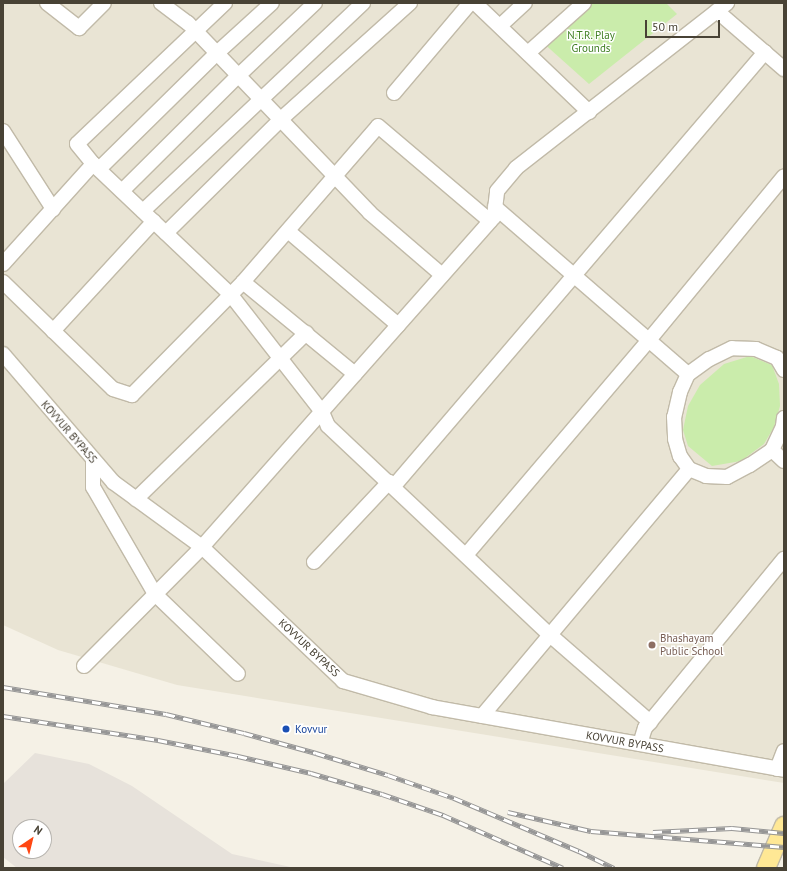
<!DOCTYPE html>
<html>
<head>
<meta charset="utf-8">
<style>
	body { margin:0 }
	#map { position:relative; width:787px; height:871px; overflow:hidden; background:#f5f1e6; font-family:"PT Sans",sans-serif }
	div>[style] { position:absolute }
	.residential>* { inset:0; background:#e9e4d4 }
	.industrial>* { inset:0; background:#e7e2db }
	.green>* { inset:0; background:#caecab }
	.roads { filter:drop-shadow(1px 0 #c1baa8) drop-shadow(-1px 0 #c1baa8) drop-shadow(0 1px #c1baa8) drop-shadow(0 -1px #c1baa8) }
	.minor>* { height:14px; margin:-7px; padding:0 7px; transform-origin:7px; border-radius:7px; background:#fff }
	.major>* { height:18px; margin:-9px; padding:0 9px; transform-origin:9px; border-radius:9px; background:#ffe895 }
	.rail>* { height:4.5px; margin-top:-2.25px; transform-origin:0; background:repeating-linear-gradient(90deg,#fff 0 9px,#969696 0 18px); box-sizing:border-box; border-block:1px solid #969696 }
	.dots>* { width:11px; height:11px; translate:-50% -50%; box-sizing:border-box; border:2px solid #fff; border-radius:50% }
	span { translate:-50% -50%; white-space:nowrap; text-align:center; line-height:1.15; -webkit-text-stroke:3px #fff; paint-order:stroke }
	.park-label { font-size:11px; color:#3f7f22 }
	.street-label { font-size:11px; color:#484235 }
	.education-label { font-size:11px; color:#785e54 }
	.left { translate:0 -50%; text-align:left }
	.transit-label { font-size:11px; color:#164399 }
	.frame { position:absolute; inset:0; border:4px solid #484235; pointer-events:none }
	.north { position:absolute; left:12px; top:819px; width:40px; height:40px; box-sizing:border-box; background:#fff; border:1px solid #b6b3ae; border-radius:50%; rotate:35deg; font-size:11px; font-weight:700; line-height:16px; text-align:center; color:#484235 }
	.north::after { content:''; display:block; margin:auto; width:14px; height:18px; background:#ff4713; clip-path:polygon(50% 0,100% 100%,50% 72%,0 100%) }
	.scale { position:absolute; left:645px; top:20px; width:75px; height:18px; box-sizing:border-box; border:2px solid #484235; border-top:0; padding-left:5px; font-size:12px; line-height:14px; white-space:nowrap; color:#484235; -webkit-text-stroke:3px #fff; paint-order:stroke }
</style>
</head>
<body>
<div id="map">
	<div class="residential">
		<i style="clip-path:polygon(3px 3px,784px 3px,784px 783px,177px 685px,58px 650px,3px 625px)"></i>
	</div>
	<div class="industrial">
		<i style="clip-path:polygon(evenodd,35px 753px,89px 764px,132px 786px,232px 854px,295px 868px,17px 868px,3px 857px,3px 784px,35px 753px,20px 827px,44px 827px,44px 851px,20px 851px,20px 827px)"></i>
	</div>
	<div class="green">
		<i style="clip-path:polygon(591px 3px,666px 3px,677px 14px,589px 84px,541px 41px)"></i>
		<i style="clip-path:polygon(750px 356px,772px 365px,779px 384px,780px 406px,774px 427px,764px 444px,741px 461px,712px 466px,688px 446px,683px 430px,688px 406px,700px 385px,724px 364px)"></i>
	</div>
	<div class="roads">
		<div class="minor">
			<i style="left:47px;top:3px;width:41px;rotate:38deg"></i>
			<i style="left:79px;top:28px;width:35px;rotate:-45deg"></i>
			<i style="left:161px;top:3px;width:34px;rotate:37deg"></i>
			<i style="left:188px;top:23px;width:263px;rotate:46.2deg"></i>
			<i style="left:370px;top:213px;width:95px;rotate:40.7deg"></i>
			<i style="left:225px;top:3px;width:204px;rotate:136.4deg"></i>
			<i style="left:77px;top:144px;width:26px;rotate:51deg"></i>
			<i style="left:93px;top:164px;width:190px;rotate:43.5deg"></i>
			<i style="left:231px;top:295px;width:148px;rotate:52.1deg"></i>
			<i style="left:322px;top:412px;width:15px;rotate:67deg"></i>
			<i style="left:328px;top:426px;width:305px;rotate:43.3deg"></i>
			<i style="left:550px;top:635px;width:133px;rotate:41deg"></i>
			<i style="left:475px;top:3px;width:158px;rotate:43.7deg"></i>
			<i style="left:717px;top:11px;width:89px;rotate:40.9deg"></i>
			<i style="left:500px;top:26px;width:34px;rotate:-43deg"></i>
			<i style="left:528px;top:53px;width:75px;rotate:-41.8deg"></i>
			<i style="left:394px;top:93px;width:118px;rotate:-49.8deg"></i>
			<i style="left:3px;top:131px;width:93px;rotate:57.3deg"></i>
			<i style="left:99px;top:169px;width:165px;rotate:-44.5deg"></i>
			<i style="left:217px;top:53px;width:74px;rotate:-42.3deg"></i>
			<i style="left:122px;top:191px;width:163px;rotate:-44.8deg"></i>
			<i style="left:238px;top:76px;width:106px;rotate:-43.5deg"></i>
			<i style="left:495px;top:207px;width:255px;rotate:40.9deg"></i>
			<i style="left:143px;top:211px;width:303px;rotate:-43.4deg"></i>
			<i style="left:288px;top:231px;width:145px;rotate:40.5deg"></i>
			<i style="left:166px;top:233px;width:161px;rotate:-44.7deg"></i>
			<i style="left:280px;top:120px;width:175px;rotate:-42deg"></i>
			<i style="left:3px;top:264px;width:135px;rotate:-48deg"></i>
			<i style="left:3px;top:282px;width:153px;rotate:44.2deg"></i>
			<i style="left:113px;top:389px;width:20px;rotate:18deg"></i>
			<i style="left:132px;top:395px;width:158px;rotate:-45.5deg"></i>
			<i style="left:243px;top:282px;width:206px;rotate:-49.1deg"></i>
			<i style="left:378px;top:126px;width:147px;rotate:40.3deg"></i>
			<i style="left:243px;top:282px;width:145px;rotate:39.4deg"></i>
			<i style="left:53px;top:331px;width:149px;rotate:-47.4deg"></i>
			<i style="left:3px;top:354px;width:169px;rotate:49.3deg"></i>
			<i style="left:113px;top:482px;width:110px;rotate:36.1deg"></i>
			<i style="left:202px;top:547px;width:195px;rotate:43.5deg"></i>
			<i style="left:343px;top:681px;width:93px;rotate:16.3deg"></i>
			<i style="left:432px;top:707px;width:358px;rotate:10.1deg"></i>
			<i style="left:784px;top:370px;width:14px;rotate:-120deg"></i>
			<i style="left:777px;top:358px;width:23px;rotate:-157deg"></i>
			<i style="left:756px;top:349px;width:24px;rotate:-178deg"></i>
			<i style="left:732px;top:348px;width:25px;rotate:154deg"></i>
			<i style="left:709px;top:359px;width:26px;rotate:144deg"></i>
			<i style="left:688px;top:374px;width:20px;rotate:114deg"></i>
			<i style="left:680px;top:392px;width:26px;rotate:103deg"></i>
			<i style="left:674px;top:417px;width:22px;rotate:87deg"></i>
			<i style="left:675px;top:439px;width:18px;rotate:74deg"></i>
			<i style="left:680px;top:456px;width:16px;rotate:55deg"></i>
			<i style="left:689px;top:469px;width:18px;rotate:22deg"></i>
			<i style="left:706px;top:476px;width:21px;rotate:3deg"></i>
			<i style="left:727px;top:477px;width:26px;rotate:-28deg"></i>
			<i style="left:750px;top:465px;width:27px;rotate:-34deg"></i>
			<i style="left:772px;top:450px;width:26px;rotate:-65deg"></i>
			<i style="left:783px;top:426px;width:8px;rotate:-83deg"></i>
			<i style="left:772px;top:450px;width:16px;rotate:43deg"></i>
			<i style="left:93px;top:460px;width:27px;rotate:90deg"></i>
			<i style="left:93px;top:487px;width:124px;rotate:59.9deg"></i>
			<i style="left:155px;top:594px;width:115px;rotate:43.9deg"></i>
			<i style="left:394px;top:486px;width:571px;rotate:-49.47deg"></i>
			<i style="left:136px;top:499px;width:238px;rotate:-44.3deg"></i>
			<i style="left:466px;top:555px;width:282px;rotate:-49.6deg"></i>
			<i style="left:649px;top:340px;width:212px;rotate:-50.5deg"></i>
			<i style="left:314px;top:562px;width:110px;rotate:-46.8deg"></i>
			<i style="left:84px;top:666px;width:168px;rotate:-45.2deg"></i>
			<i style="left:202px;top:547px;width:441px;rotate:-48.5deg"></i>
			<i style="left:494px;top:217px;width:26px;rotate:-83deg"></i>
			<i style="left:497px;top:191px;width:30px;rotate:-50deg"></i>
			<i style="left:516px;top:168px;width:268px;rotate:-38deg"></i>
			<i style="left:482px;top:716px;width:322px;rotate:-50deg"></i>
			<i style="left:640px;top:744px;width:17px;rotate:-73deg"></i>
			<i style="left:645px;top:728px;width:219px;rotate:-50.6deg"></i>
			<i style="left:777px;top:769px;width:19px;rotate:-69deg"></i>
		</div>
		<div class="major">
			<i style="left:766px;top:868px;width:46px;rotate:-66.8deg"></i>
		</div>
	</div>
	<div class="rail">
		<i style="left:3px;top:687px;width:165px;rotate:9.4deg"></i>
		<i style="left:166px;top:714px;width:80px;rotate:13.7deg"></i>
		<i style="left:244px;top:733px;width:75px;rotate:15.5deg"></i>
		<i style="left:316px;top:753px;width:75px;rotate:17deg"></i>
		<i style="left:388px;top:775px;width:70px;rotate:19.2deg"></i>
		<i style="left:454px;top:798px;width:136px;rotate:23deg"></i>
		<i style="left:579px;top:851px;width:39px;rotate:26deg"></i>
		<i style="left:3px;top:716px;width:157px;rotate:8.8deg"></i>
		<i style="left:158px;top:740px;width:82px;rotate:11.3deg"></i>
		<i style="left:238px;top:756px;width:75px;rotate:13.1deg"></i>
		<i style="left:311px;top:773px;width:74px;rotate:16.5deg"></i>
		<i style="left:382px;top:794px;width:65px;rotate:19deg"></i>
		<i style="left:443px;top:815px;width:131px;rotate:23.8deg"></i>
		<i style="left:508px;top:812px;width:85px;rotate:12.9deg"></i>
		<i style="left:591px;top:831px;width:194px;rotate:4.7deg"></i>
		<i style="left:653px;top:832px;width:79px;rotate:-2.9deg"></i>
		<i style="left:732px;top:828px;width:52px;rotate:5.5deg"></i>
	</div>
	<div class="dots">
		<i style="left:652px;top:645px;background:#8d6e63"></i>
		<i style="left:286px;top:729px;background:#1a4fb4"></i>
	</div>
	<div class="park-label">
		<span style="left:591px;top:42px">N.T.R. Play<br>Grounds</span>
	</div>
	<div class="street-label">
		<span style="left:69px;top:432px;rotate:49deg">KOVVUR BYPASS</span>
		<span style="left:309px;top:648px;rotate:43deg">KOVVUR BYPASS</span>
		<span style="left:625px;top:742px;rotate:10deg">KOVVUR BYPASS</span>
	</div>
	<div class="education-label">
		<span class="left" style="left:660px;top:645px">Bhashayam<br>Public School</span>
	</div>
	<div class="transit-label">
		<span class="left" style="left:295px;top:729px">Kovvur</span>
	</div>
	<div class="frame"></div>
	<div class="north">N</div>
	<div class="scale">50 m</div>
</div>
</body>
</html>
